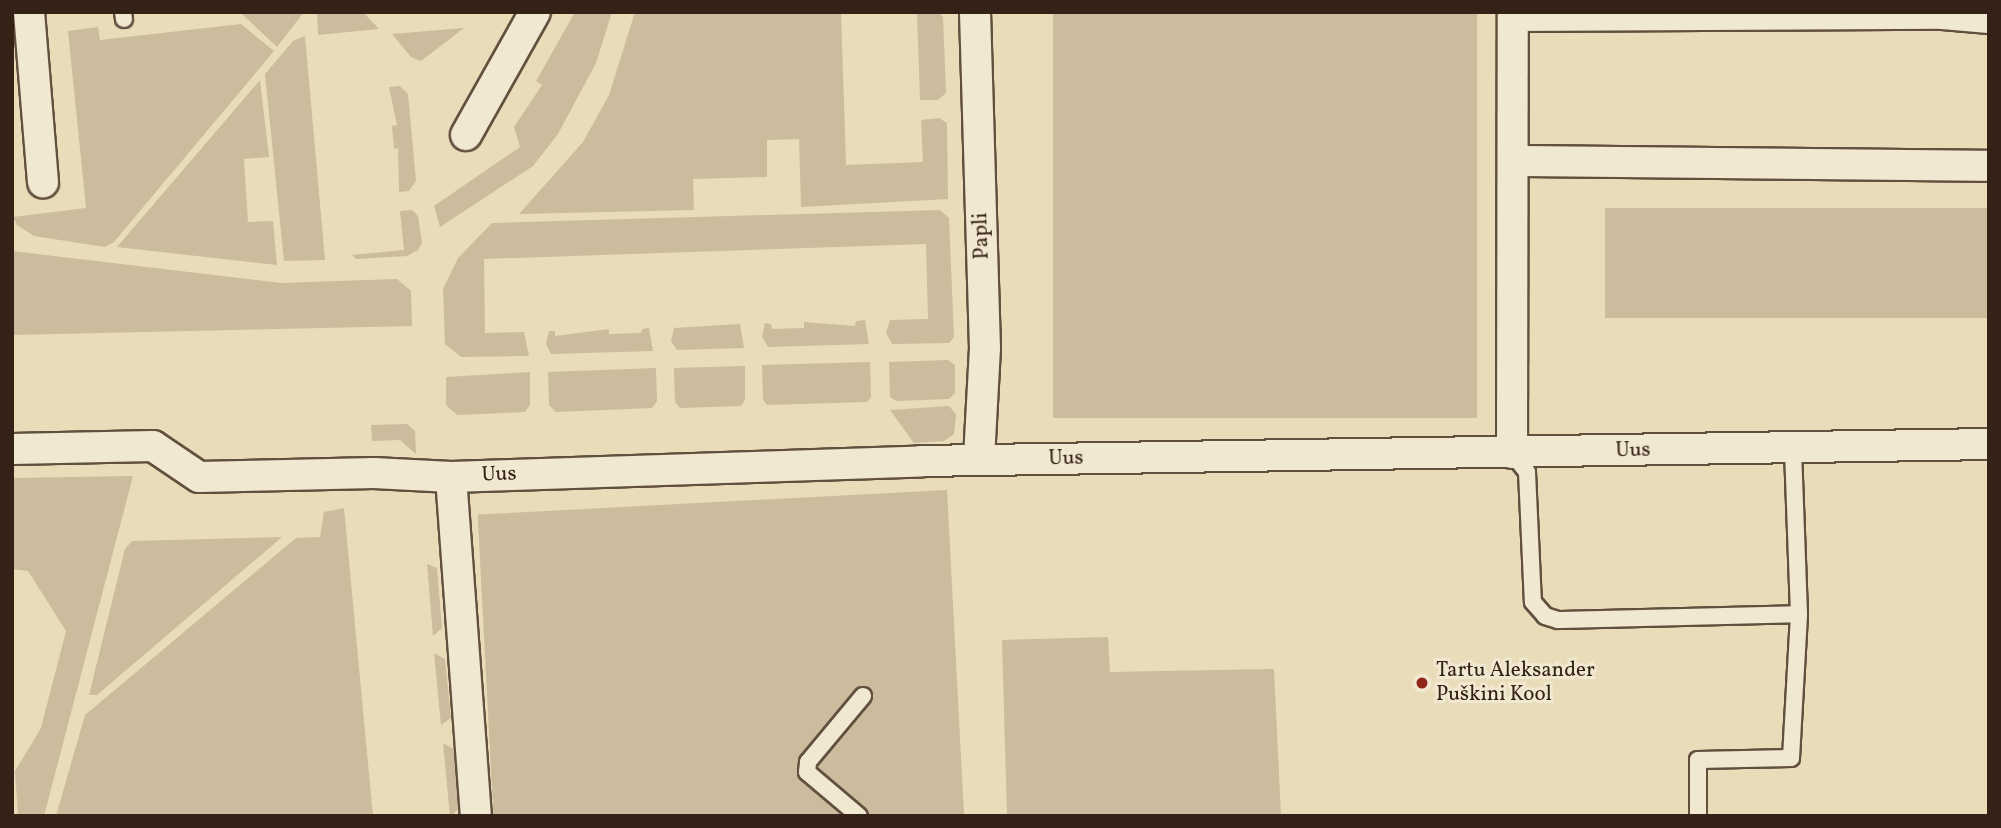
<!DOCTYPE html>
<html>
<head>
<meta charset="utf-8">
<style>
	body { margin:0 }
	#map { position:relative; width:2001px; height:828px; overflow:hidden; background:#e9dcb9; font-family:Vollkorn,serif }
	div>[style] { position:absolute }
	.green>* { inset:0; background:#cabc9d; transform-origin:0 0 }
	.roads { filter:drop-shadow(2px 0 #62503f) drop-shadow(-2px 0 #62503f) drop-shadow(0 2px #62503f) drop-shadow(0 -2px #62503f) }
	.lane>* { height:16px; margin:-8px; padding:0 8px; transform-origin:8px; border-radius:8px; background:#f1e8d2 }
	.street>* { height:30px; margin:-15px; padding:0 15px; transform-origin:15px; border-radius:15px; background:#f1e8d2 }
	.dots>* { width:19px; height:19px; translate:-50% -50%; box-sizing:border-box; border:4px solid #f1e8d2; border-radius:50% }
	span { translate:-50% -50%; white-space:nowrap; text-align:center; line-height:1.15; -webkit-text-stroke:6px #f1e8d2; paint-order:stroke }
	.street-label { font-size:21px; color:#352216 }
	.poi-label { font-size:21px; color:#352216 }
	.left { translate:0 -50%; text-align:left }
	.frame { position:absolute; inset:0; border:14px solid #352216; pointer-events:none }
</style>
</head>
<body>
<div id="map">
	<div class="green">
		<i style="clip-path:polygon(240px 12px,304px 12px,277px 47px)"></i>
		<i style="clip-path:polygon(317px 12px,363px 12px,379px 29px,318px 35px)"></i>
		<i style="clip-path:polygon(575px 12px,612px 12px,596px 63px,558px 134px,533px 166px,440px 227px,434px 206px,520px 147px,514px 127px,542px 85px,536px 81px)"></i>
		<i style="clip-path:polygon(635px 12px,841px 12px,846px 165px,923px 162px,921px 120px,939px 118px,947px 123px,948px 199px,801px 207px,799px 139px,767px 140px,767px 177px,693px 179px,694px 210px,519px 214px,583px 142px,609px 95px)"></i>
		<i style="clip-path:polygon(917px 12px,938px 12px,943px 17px,946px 93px,938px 100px,920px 100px)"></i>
		<i style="left:1053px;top:12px;width:424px;height:406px"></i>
		<i style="clip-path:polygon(241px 24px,274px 51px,114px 242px,105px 247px,34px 236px,17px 225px,13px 217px,86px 208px,68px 31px,98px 27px,100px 40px)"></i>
		<i style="clip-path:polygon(464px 28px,421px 61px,411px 57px,392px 34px)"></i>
		<i style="clip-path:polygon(305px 36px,325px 260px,284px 261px,265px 74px,293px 41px)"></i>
		<i style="clip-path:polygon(260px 80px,269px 157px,244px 159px,248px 222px,273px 221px,277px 265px,117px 247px)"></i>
		<i style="clip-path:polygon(400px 86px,408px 94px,416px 181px,409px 191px,399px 192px,398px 148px,394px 149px,392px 126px,397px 125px,389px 87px)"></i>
		<i style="left:1989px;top:208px;width:110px;height:384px;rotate:90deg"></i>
		<i style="clip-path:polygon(412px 210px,418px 216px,422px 243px,418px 250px,407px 256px,356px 259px,352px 255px,404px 250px,400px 211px)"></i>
		<i style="clip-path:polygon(940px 210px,949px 218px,954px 337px,949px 343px,892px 344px,886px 333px,890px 320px,928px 319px,926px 244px,484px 259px,485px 333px,524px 332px,529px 356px,461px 357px,445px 344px,443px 289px,458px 258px,492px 223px)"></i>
		<i style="clip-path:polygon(12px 251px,281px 283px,397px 279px,411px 291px,412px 326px,12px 335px)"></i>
		<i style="clip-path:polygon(865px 320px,869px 344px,768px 347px,762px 337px,765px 323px,771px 324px,772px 329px,804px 328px,804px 322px,855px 326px,856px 321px)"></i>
		<i style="clip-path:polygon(740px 324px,744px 348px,677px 350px,671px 341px,674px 328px)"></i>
		<i style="clip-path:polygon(649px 328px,653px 351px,551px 354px,546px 344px,549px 331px,555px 331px,555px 336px,609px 329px,609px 334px,641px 333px,642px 329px)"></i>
		<i style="clip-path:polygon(948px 360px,955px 365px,955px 393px,949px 399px,896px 401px,890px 397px,889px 362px)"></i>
		<i style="clip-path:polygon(870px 362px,871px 397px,867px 402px,767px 405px,763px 400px,762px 365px)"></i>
		<i style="clip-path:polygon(745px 366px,745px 400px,741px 406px,680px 408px,675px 402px,674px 368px)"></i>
		<i style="clip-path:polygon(656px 368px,657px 401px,652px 408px,556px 412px,549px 405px,548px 372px)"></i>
		<i style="clip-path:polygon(530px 372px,530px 405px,525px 412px,457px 415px,446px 405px,446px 377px)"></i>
		<i style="clip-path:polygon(949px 406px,956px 414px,954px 434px,944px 441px,914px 443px,890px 410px)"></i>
		<i style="clip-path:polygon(407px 424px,415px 431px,416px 454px,400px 440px,372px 441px,371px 425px)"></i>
		<i style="clip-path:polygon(133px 476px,44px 816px,18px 816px,15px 771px,41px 728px,66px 631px,28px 571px,12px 569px,12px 478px)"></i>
		<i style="left:947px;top:490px;width:326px;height:470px;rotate:87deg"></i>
		<i style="clip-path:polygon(344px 508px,373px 816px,56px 816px,85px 715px,296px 538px,320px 537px,324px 512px)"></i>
		<i style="clip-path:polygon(282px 537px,97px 695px,89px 695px,125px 549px,132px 541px)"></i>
		<i style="clip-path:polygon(427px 564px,437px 568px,442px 628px,433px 636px)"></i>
		<i style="clip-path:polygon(1108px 637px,1110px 672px,1274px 669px,1281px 816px,1007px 816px,1002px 640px)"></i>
		<i style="clip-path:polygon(434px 653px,445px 659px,451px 718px,441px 725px)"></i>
		<i style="clip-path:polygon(443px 743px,454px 749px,459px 809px,450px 816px)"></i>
	</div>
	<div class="roads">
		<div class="lane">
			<i style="left:123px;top:12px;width:7px;rotate:82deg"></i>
			<i style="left:1512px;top:453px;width:24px;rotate:52deg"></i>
			<i style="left:1527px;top:472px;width:130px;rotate:87.4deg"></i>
			<i style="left:1533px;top:602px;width:18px;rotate:49deg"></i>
			<i style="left:1545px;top:616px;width:14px;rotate:17deg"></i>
			<i style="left:1558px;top:620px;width:241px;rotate:-1.4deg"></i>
			<i style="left:859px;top:816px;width:68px;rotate:-139.8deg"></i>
			<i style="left:807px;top:772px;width:10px;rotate:-84deg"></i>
			<i style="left:808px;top:762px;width:86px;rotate:-50.2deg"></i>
			<i style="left:1698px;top:816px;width:56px;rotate:-90deg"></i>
			<i style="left:1698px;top:760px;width:93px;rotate:-1.2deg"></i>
			<i style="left:1791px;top:758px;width:144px;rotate:-86.8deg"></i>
			<i style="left:1799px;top:614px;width:165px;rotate:-92.1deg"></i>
		</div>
		<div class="street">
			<i style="left:29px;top:12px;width:171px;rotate:85.3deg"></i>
			<i style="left:975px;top:12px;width:336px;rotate:88.3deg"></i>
			<i style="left:985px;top:348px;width:112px;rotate:93.1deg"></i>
			<i style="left:466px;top:135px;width:141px;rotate:-60.7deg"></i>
			<i style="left:1515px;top:161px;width:474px;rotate:0.6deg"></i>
			<i style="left:12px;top:449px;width:141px;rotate:-1.2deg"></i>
			<i style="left:153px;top:446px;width:55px;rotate:34deg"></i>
			<i style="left:199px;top:477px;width:175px;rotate:-1.3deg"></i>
			<i style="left:374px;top:473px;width:77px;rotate:3deg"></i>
			<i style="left:451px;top:477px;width:470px;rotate:-1.9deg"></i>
			<i style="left:921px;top:461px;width:1068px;rotate:-0.91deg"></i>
			<i style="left:1512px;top:453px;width:437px;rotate:-89.9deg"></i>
			<i style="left:1513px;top:16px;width:430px;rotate:-0.3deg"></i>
			<i style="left:1943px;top:14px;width:46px;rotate:5deg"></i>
			<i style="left:451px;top:477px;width:340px;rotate:85.8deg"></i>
		</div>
	</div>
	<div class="dots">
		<i style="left:1422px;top:683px;background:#8f2418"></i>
	</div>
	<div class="street-label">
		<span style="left:982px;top:236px;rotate:-92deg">Papli</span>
		<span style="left:1633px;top:451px;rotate:-1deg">Uus</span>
		<span style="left:1066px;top:459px;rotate:-1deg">Uus</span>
		<span style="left:499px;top:475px;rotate:-2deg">Uus</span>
	</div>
	<div class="poi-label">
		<span class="left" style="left:1436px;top:683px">Tartu Aleksander<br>Puškini Kool</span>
	</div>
	<div class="frame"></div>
</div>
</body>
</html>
